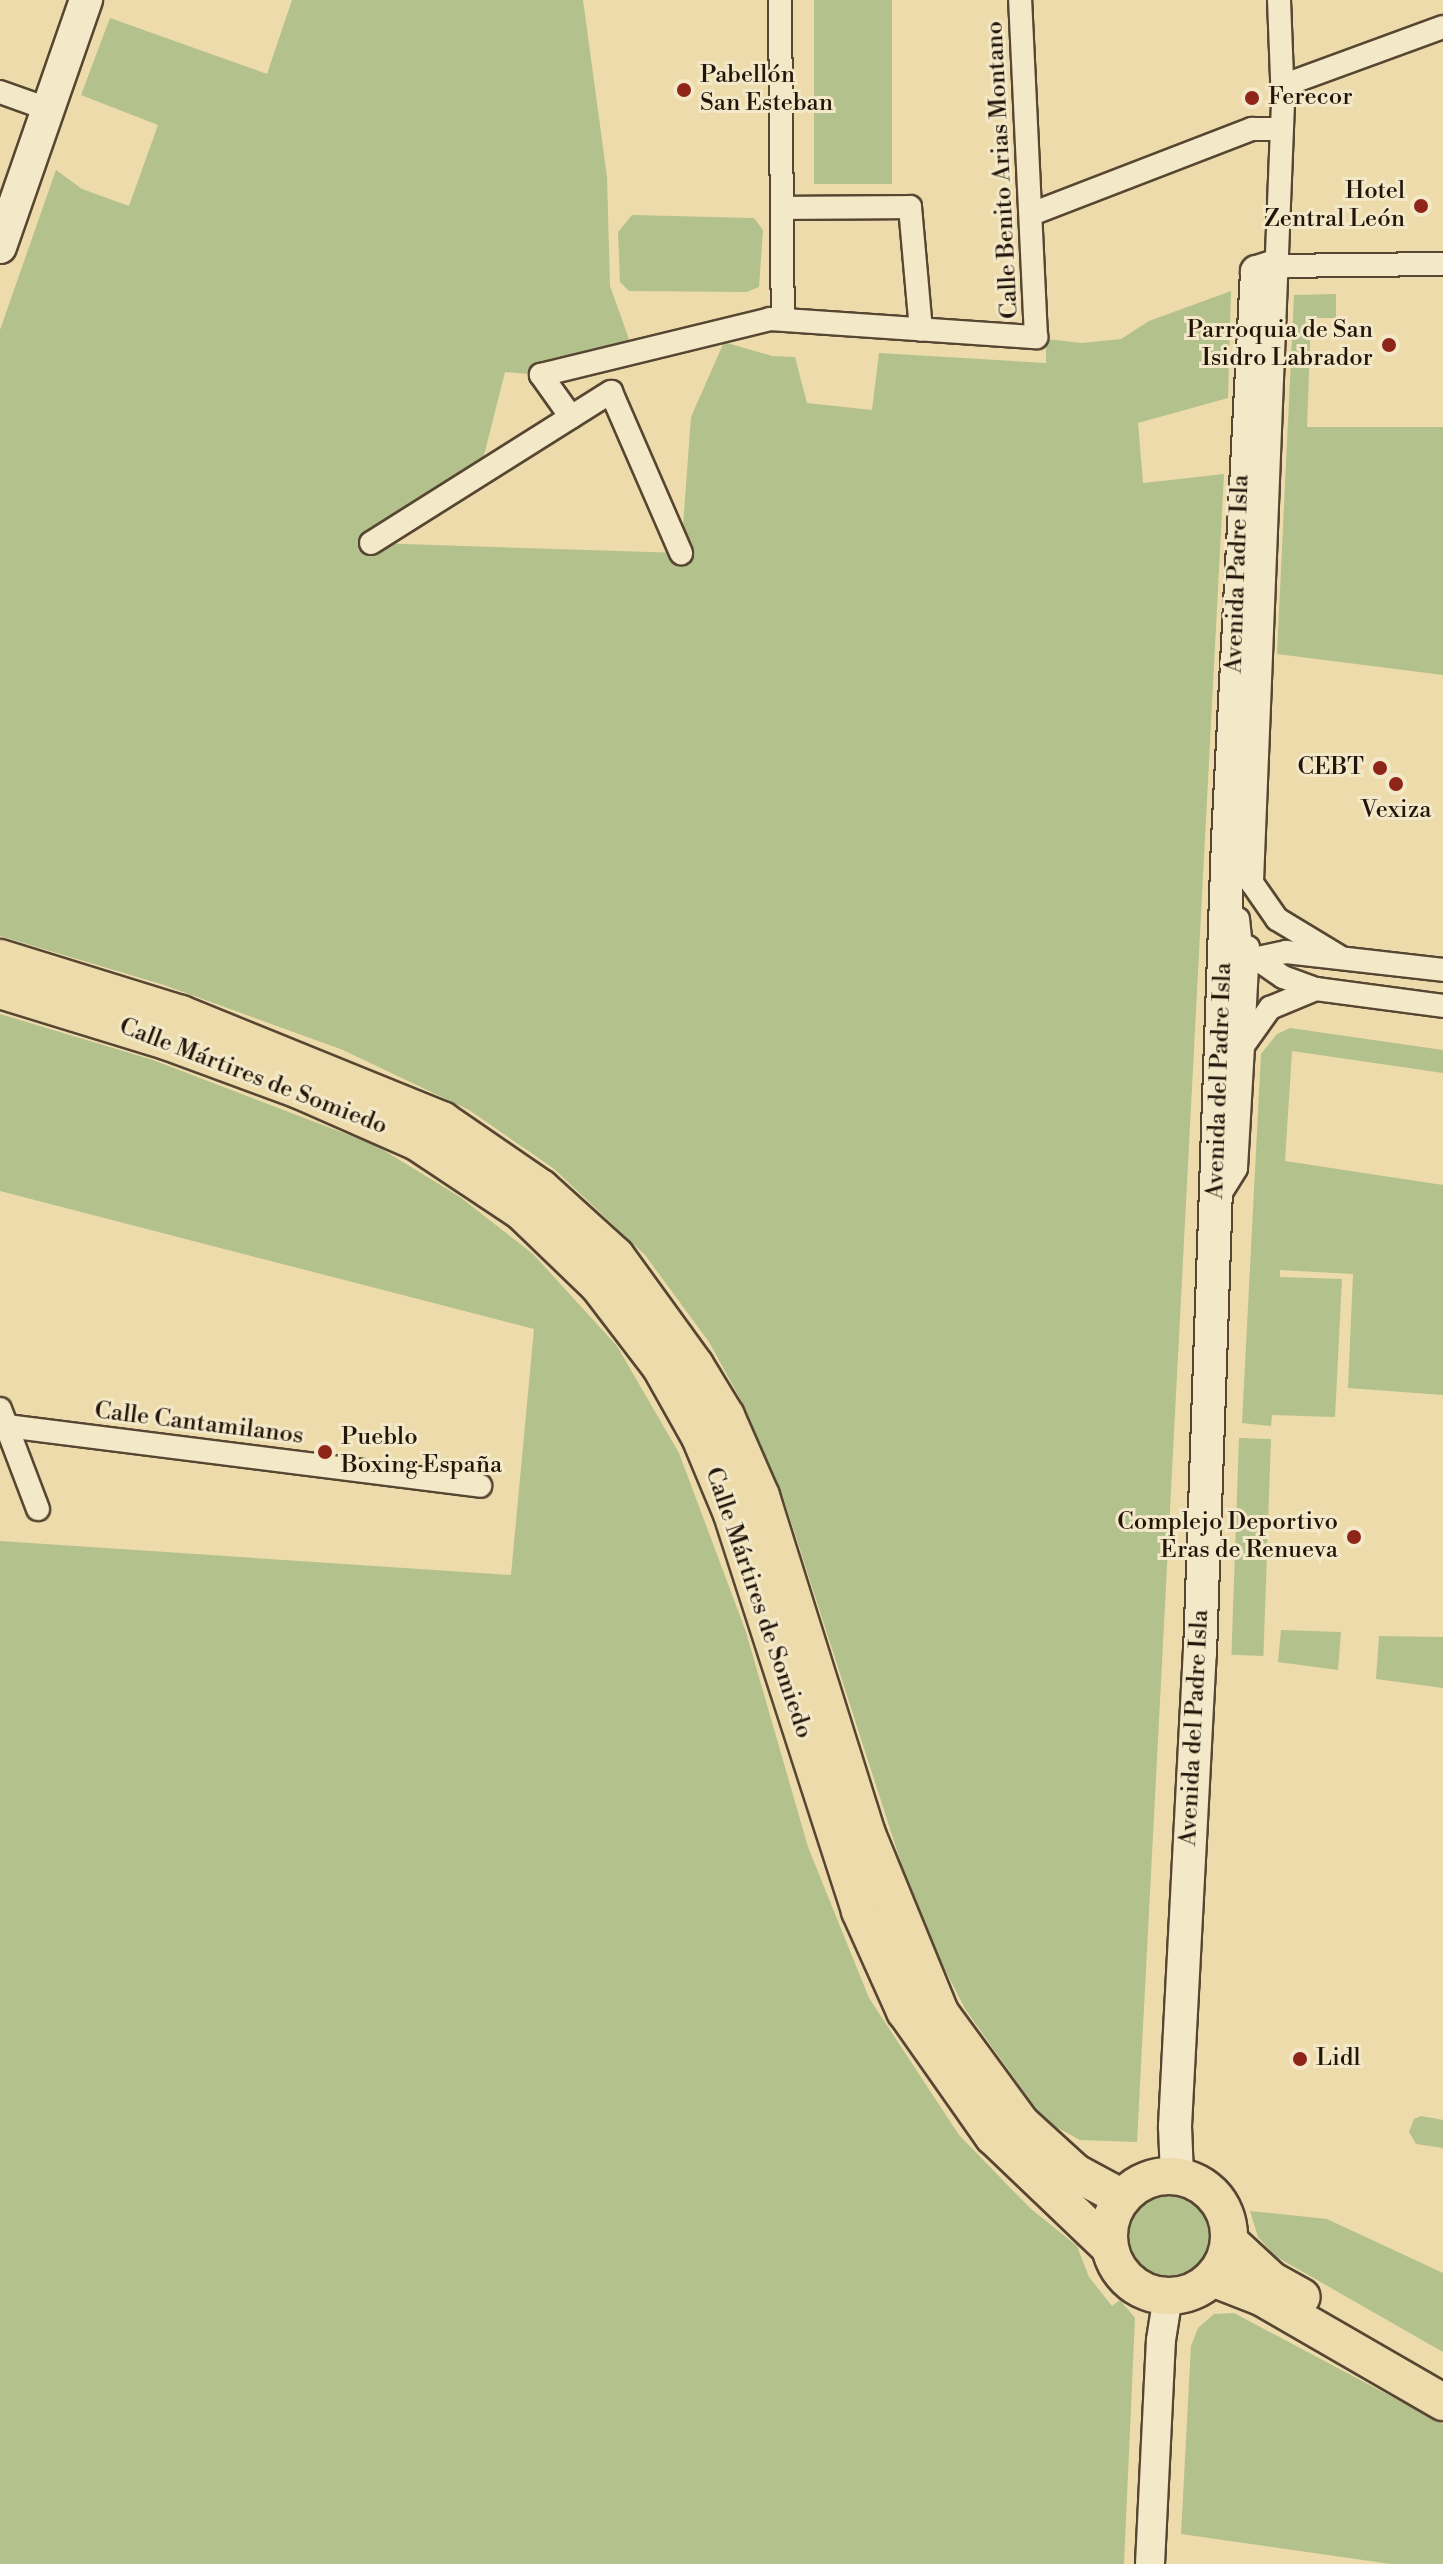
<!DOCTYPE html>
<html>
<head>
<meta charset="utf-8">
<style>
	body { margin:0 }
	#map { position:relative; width:1443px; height:2564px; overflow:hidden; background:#eddbab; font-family:"Libre Bodoni",serif }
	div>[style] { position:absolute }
	.green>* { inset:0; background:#b3c18d; transform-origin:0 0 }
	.round { border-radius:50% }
	.roads { filter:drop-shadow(2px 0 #564632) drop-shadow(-2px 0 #564632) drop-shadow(0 2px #564632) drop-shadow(0 -2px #564632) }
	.minor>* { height:22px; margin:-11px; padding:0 11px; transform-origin:11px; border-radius:11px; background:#f3e8c8 }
	.tertiary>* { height:28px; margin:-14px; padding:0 14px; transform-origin:14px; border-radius:14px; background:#f3e8c8 }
	.secondary>* { height:32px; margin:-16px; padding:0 16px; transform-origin:16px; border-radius:16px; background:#f3e8c8 }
	.primary>* { height:36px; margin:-18px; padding:0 18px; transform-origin:18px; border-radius:18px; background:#eddbab }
	.primary>.ring { margin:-18px; padding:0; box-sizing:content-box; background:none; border:36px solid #eddbab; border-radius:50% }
	.dots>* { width:22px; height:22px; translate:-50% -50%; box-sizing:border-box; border:4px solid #f3e8c8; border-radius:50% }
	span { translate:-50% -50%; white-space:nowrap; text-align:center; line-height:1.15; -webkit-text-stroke:6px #f3e8c8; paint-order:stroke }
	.poi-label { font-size:24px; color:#23150a }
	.left { translate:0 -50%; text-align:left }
	.right { translate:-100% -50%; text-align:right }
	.street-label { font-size:24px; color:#23150a }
</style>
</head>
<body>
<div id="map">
	<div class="green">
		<i style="clip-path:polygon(292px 0,583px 0,607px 177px,610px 286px,634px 353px,541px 375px,505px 372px,479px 475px,372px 543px,681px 553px,691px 417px,724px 342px,772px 356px,795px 357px,807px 403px,872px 410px,879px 353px,1046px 363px,1046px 339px,1082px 343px,1121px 339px,1149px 321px,1231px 291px,1228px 398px,1138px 423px,1143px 483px,1224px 474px,1137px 2142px,1080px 2140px,1045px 2121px,965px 2009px,932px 1944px,902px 1866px,785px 1503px,743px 1404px,709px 1342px,645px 1255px,553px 1168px,469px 1110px,343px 1050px,164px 985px,0 936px,0 330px,56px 170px,82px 189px,129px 206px,158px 125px,81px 95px,110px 18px,267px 74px)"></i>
		<i style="left:814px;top:0;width:78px;height:184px"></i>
		<i style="clip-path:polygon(632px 215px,754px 218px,763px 230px,759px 287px,747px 292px,629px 291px,620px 282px,618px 232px)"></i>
		<i style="clip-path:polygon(1336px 294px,1336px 318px,1311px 318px,1307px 427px,1443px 427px,1443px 675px,1277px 654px,1294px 295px)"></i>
		<i style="clip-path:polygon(0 1014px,153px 1060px,375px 1145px,460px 1197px,533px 1254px,617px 1346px,679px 1453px,746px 1632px,808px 1847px,869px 1998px,959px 2135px,1030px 2208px,1077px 2246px,1089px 2277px,1112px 2306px,1120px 2300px,1135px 2318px,1124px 2564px,0 2564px,0 1541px,511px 1575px,534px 1329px,0 1191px)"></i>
		<i style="clip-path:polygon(1290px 1028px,1443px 1050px,1443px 1073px,1292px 1051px,1285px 1161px,1443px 1185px,1443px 1395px,1348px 1388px,1353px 1274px,1280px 1270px,1280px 1277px,1342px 1279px,1335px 1417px,1272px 1415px,1271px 1426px,1242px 1423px,1261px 1054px,1277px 1034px)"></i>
		<i style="left:1239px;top:1438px;width:32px;height:217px;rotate:2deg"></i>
		<i style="clip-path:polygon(1281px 1630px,1341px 1632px,1338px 1670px,1278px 1662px)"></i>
		<i style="clip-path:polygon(1379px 1636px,1443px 1637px,1443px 1688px,1376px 1679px)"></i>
		<i style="clip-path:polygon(1421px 2116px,1443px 2120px,1443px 2148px,1416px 2144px,1409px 2132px,1414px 2119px)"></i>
		<i class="round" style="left:1127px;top:2192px;width:84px;height:84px"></i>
		<i style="clip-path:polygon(1250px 2211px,1327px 2219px,1443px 2273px,1443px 2352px,1275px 2256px,1258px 2237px)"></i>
		<i style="clip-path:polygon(1234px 2313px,1443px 2424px,1443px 2564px,1391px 2564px,1181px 2534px,1191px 2346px,1198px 2328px,1214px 2314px)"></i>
	</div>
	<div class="roads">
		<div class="minor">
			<i style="left:780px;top:0;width:319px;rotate:89.5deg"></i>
			<i style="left:1279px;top:0;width:103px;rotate:87.8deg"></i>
			<i style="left:1283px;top:103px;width:781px;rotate:92.28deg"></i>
			<i style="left:1252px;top:883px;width:44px;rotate:55.2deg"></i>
			<i style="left:1277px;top:919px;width:71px;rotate:31.2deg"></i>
			<i style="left:1282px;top:86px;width:171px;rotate:-20.1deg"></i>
			<i style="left:0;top:92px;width:51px;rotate:19.5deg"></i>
			<i style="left:782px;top:208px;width:128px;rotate:-0.4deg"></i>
			<i style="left:910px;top:207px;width:123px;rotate:84.9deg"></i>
			<i style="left:1034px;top:213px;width:234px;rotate:-21.1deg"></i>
			<i style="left:1252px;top:129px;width:29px"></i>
			<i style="left:1276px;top:266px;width:167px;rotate:-0.7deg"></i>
			<i style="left:571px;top:417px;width:52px;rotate:-125.5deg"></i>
			<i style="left:541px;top:375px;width:236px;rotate:-13.7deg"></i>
			<i style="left:770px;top:319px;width:267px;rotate:3.9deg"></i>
			<i style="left:1036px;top:337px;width:337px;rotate:-92.7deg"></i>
			<i style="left:371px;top:543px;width:284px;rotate:-32.2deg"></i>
			<i style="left:611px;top:392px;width:176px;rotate:66.5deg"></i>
			<i style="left:1238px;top:919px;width:29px;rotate:84deg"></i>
			<i style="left:1241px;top:948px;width:51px;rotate:34.6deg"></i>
			<i style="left:1283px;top:977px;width:35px;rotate:20deg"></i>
			<i style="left:1316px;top:989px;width:128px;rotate:7.6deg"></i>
			<i style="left:1244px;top:961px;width:43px;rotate:-12.1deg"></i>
			<i style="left:1286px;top:952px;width:158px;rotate:6.5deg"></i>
			<i style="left:1243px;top:1040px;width:93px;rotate:-86.9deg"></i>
			<i style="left:1217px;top:1199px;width:36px;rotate:-58deg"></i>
			<i style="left:1236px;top:1168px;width:122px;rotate:-86.7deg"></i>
			<i style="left:1243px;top:1046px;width:47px;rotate:-54.6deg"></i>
			<i style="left:1270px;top:1008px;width:50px;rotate:-22.4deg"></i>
			<i style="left:0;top:1409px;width:107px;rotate:69.2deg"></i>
			<i style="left:7px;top:1426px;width:477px;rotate:7.2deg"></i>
		</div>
		<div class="tertiary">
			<i style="left:1150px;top:2564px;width:224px;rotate:-87.2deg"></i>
			<i style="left:1161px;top:2340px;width:45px;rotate:-81deg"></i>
		</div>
		<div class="secondary">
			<i style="left:0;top:247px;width:262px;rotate:-70.8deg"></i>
			<i style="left:1177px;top:2176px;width:50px;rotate:-92.3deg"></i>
			<i style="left:1175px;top:2126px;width:474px;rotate:-87deg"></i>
			<i style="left:1200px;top:1653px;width:813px;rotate:-88.03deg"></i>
			<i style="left:1228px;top:840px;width:569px;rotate:-87.08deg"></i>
			<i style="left:1257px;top:272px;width:20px;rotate:-18deg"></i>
		</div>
		<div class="primary">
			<i style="left:0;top:958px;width:189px;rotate:17.2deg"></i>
			<i style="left:181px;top:1014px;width:282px;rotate:22.1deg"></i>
			<i style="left:442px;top:1120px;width:120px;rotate:34.5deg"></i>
			<i style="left:541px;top:1188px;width:101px;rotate:42.2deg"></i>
			<i style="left:616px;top:1256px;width:135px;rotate:54.1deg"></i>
			<i style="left:695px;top:1365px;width:60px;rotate:58.7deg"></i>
			<i style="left:726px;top:1416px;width:87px;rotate:66.4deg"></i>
			<i style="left:761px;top:1496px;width:354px;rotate:72.6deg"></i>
			<i style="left:867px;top:1834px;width:195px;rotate:67.7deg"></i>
			<i style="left:941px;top:2014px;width:135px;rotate:53.7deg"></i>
			<i style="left:1021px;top:2123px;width:74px;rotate:42.3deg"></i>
			<i style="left:1076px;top:2173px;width:51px;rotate:28.1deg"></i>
			<i style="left:0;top:990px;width:177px;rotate:17.1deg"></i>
			<i style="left:169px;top:1042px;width:139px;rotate:20.3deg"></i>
			<i style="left:299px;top:1090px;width:129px;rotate:23.8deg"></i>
			<i style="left:417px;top:1142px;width:125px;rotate:33.6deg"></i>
			<i style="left:521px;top:1211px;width:107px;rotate:43.9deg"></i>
			<i style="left:598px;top:1285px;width:102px;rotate:52.6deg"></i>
			<i style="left:660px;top:1366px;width:81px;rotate:60.6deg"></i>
			<i style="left:700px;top:1437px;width:83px;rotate:67.4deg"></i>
			<i style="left:732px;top:1514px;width:417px;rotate:72.1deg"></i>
			<i style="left:860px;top:1911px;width:110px;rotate:65.8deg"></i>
			<i style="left:905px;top:2011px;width:153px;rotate:54.9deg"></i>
			<i style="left:993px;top:2136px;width:161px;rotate:43.7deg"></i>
			<i class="ring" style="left:1109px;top:2176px;width:84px;height:84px"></i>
			<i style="left:1230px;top:2242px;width:56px;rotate:42.8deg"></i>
			<i style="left:1271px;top:2280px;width:35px;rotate:29deg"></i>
			<i style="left:1212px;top:2278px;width:53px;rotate:21.2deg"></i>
			<i style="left:1261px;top:2297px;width:210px;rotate:30deg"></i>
		</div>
	</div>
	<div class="dots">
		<i style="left:684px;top:90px;background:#8f2418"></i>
		<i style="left:1252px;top:98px;background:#8f2418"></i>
		<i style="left:1421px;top:206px;background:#8f2418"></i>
		<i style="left:1389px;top:345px;background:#8f2418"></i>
		<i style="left:1380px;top:768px;background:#8f2418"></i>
		<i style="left:1396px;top:784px;background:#8f2418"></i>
		<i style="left:325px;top:1452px;background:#8f2418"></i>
		<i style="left:1354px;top:1537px;background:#8f2418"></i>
		<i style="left:1300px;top:2059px;background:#8f2418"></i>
	</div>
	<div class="poi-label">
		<span class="left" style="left:700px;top:90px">Pabellón<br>San Esteban</span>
		<span class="left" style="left:1268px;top:98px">Ferecor</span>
		<span class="right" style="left:1405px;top:206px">Hotel<br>Zentral León</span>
		<span class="right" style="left:1373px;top:345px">Parroquia de San<br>Isidro Labrador</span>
		<span class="right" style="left:1364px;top:768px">CEBT</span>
		<span style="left:1396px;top:811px">Vexiza</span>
		<span class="left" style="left:341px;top:1452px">Pueblo<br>Boxing España</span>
		<span class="right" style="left:1338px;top:1537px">Complejo Deportivo<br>Eras de Renueva</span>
		<span class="left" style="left:1316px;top:2059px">Lidl</span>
	</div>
	<div class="street-label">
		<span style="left:1003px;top:170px;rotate:-93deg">Calle Benito Arias Montano</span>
		<span style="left:1238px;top:574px;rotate:-88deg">Avenida Padre Isla</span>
		<span style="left:253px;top:1077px;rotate:21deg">Calle Mártires de Somiedo</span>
		<span style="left:1220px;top:1081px;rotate:-88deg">Avenida del Padre Isla</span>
		<span style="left:199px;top:1424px;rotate:7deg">Calle Cantamilanos</span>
		<span style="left:758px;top:1603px;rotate:71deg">Calle Mártires de Somiedo</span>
		<span style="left:1195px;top:1728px;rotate:-87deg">Avenida del Padre Isla</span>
	</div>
</div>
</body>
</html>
